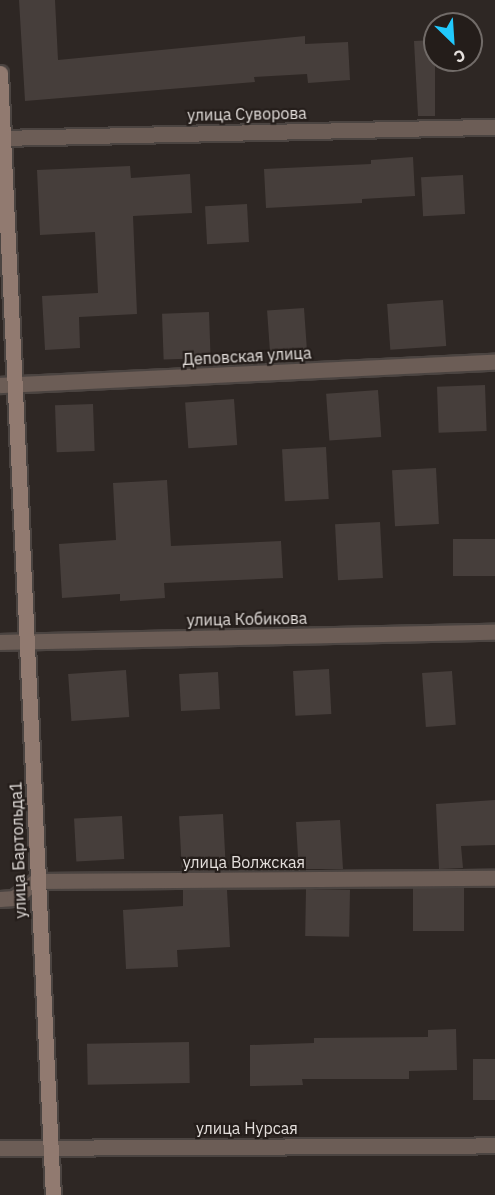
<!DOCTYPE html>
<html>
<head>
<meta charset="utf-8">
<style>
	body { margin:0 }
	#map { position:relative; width:495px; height:1195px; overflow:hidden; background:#2e2724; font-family:"IBM Plex Sans",sans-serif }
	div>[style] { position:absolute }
	.building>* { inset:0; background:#463e3b; transform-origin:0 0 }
	.roads { filter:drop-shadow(2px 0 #4b4441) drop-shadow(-2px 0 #4b4441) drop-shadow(0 2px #4b4441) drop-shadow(0 -2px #4b4441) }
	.street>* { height:15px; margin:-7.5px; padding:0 7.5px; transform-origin:7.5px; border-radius:7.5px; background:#6c5d56 }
	.secondary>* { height:15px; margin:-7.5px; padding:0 7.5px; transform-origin:7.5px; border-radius:7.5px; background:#917a70 }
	span { translate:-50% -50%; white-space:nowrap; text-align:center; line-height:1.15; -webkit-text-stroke:4.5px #241d1a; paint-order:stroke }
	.street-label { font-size:16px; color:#e4dfdc }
	.north { position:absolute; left:423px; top:12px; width:60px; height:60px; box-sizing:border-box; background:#241d1a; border:2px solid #716b68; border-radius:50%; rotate:155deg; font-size:16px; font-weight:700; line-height:24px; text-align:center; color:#e4dfdc }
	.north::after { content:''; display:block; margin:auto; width:21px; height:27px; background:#21c9fd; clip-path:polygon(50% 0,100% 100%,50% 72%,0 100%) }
</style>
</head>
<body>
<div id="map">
	<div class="building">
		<i style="clip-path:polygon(19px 0,55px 0,58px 60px,305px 36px,305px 44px,348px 42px,350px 80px,308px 83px,307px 74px,254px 77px,255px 82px,25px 101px)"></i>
		<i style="clip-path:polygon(435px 40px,435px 116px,418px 116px,414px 41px)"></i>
		<i style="clip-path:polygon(413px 157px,415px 196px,362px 199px,362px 203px,266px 208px,264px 169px,371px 164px,371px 160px)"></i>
		<i style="clip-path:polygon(130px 166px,131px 178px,190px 174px,192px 213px,133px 216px,137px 314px,79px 317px,80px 348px,45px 350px,42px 296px,98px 293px,95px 232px,40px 235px,37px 170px)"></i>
		<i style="left:463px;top:175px;width:39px;height:42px;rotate:87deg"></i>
		<i style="left:247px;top:204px;width:38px;height:42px;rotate:87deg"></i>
		<i style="left:443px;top:300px;width:46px;height:56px;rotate:86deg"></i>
		<i style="left:304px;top:308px;width:46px;height:37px;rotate:86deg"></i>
		<i style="left:209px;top:312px;width:46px;height:47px;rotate:88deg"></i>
		<i style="left:485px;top:385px;width:46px;height:48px;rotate:88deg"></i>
		<i style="left:378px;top:390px;width:47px;height:52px;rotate:86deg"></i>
		<i style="left:234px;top:399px;width:46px;height:49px;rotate:86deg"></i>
		<i style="left:93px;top:404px;width:47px;height:38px;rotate:88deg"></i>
		<i style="left:326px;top:447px;width:52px;height:44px;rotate:87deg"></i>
		<i style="left:436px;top:468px;width:56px;height:44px;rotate:87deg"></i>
		<i style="clip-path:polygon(167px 480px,171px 546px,281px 541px,283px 578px,164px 583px,165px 598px,120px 601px,120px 594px,62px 598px,59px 544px,116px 540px,113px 483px)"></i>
		<i style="left:380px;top:522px;width:56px;height:45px;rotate:87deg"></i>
		<i style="left:495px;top:539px;width:37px;height:42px;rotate:90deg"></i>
		<i style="left:329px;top:669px;width:45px;height:36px;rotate:87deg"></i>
		<i style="left:126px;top:670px;width:47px;height:58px;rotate:86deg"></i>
		<i style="left:452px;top:671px;width:54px;height:30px;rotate:86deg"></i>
		<i style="left:218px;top:672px;width:37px;height:39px;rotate:87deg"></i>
		<i style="clip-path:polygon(495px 800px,495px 845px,461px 846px,463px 868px,439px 869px,436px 804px)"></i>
		<i style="left:223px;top:814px;width:56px;height:44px;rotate:87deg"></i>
		<i style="left:122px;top:816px;width:43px;height:48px;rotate:87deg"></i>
		<i style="clip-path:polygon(340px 820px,343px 869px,305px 869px,304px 857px,298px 857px,296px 822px)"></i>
		<i style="left:413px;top:888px;width:51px;height:43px"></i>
		<i style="left:306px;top:889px;width:44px;height:47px;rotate:1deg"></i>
		<i style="clip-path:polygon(183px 890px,227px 890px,230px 947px,177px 950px,178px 967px,126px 969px,123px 910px,183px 906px)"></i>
		<i style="clip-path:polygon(456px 1029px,457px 1070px,409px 1071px,409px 1079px,302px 1079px,303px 1085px,250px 1086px,250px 1045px,314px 1043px,314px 1038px,428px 1037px,428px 1030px)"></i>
		<i style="left:189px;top:1042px;width:41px;height:102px;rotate:89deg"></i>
		<i style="left:473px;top:1059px;width:22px;height:41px"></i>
	</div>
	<div class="roads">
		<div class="street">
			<i style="left:0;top:138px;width:495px;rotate:-1.3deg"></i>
			<i style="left:0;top:385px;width:496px;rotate:-2.7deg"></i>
			<i style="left:0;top:642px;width:495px;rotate:-1.2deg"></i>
			<i style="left:0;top:899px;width:14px;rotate:-4deg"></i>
			<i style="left:14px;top:898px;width:28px;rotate:-38deg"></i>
			<i style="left:36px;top:881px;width:459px;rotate:-0.4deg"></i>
			<i style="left:0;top:1148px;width:495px;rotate:-0.3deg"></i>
		</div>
		<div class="secondary">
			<i style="left:0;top:73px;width:1123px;rotate:87.3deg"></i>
		</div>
	</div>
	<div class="street-label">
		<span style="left:247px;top:114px;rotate:-1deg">улица Суворова</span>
		<span style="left:247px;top:356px;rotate:-3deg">Деповская улица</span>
		<span style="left:247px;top:619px;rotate:-1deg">улица Кобикова</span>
		<span style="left:18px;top:850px;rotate:-92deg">улица Бартольда1</span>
		<span style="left:244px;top:862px">улица Волжская</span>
		<span style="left:247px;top:1128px">улица Нурсая</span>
	</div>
	<div class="north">С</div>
</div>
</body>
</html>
